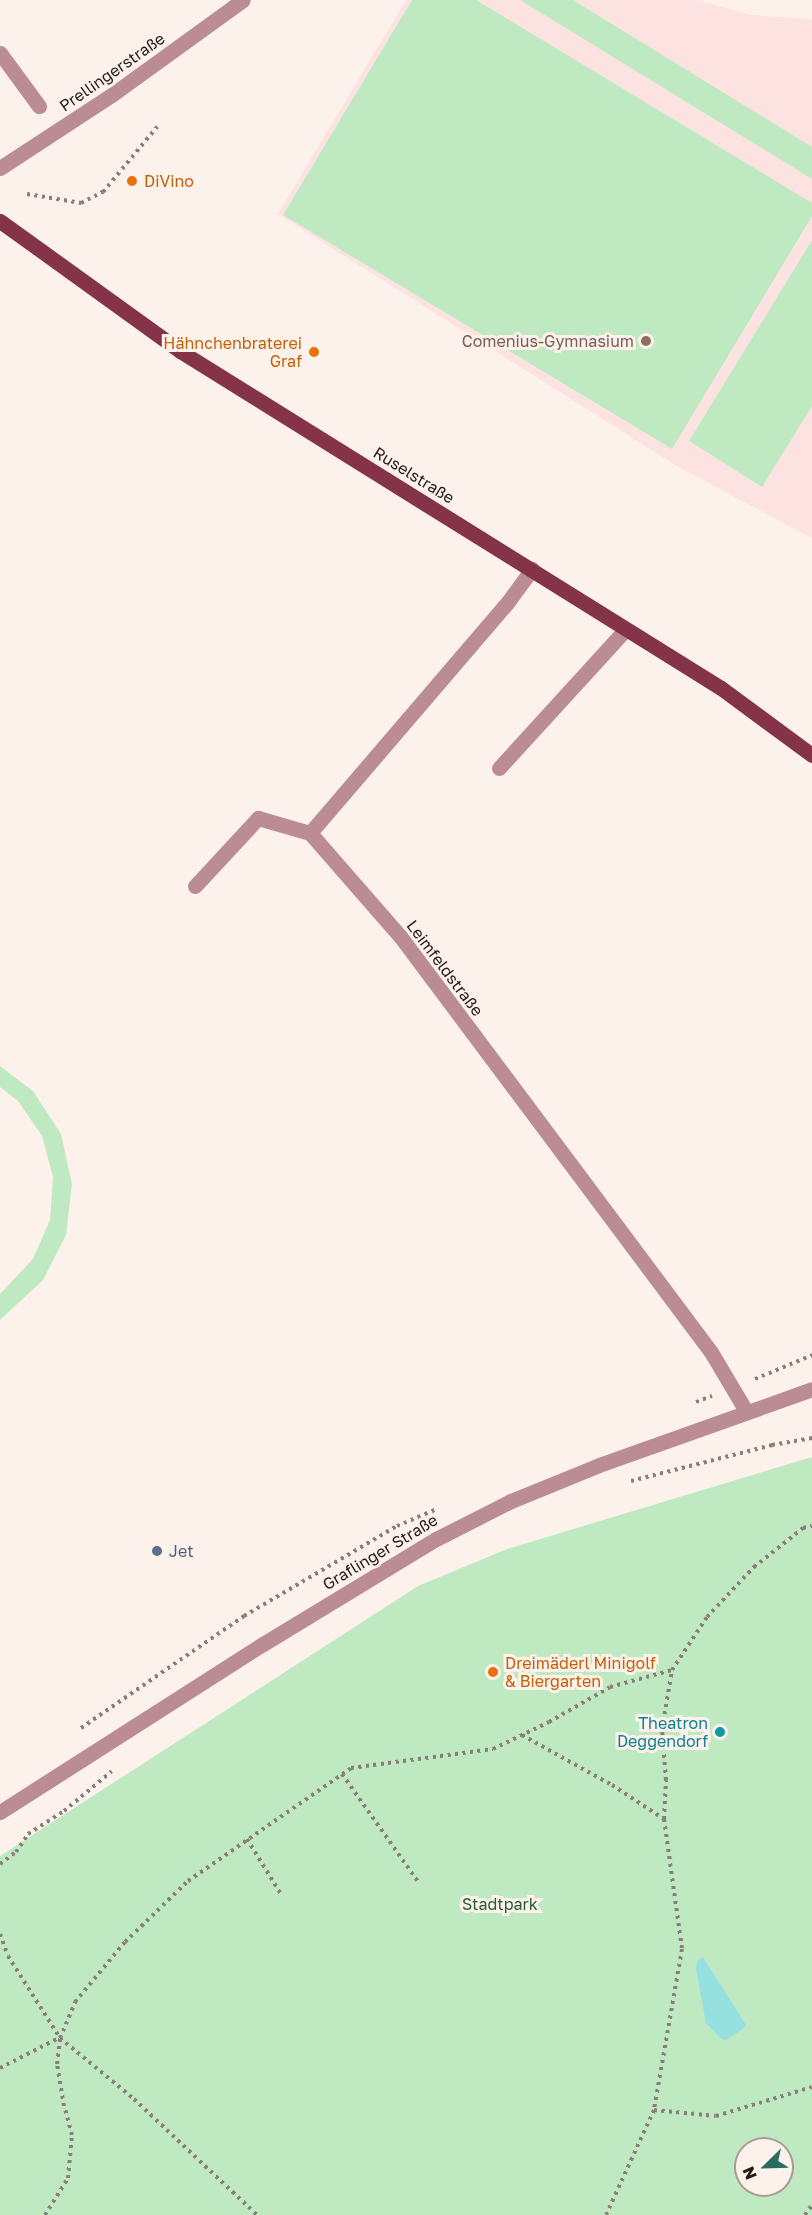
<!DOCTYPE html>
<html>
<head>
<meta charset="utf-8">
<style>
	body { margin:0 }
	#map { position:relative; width:812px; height:2215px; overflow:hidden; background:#fdf1eb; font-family:"Golos Text",sans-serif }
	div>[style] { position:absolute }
	.education>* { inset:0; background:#fde2e2 }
	.green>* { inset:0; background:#bfeac1 }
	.water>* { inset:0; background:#97e0e0 }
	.path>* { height:4px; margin-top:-2px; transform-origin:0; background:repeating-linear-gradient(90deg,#897e79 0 3px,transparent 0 7.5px) }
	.minor>* { height:15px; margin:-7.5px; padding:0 7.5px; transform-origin:7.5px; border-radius:7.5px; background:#bc8c95 }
	.major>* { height:15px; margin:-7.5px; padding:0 7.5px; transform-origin:7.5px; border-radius:7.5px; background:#843349 }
	.dots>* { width:16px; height:16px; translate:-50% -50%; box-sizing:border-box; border:3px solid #fdf1eb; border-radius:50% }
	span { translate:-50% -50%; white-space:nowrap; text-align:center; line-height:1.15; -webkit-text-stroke:6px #fdf1eb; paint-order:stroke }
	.street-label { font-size:16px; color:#261b17 }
	.food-label { font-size:16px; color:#c56008 }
	.left { translate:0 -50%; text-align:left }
	.right { translate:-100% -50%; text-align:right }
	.education-label { font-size:16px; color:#785e54 }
	.service-label { font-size:16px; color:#4e5e75 }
	.culture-label { font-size:16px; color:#0d838f }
	.park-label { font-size:16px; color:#235e2b }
	.north { position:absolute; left:734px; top:2137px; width:60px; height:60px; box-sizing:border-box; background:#fdf1eb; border:2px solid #a79b96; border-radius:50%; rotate:247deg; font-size:16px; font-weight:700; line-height:24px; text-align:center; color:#261b17 }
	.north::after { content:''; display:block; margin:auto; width:21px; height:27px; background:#276c5f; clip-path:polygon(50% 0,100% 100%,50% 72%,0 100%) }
</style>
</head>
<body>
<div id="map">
	<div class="education">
		<i style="clip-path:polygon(406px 0,697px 0,752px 15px,812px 19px,812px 538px,680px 468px,278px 214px)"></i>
	</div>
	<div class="green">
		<i style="clip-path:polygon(412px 0,476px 0,812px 203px,812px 216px,672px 449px,283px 215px)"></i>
		<i style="clip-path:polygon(520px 0,573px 0,812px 147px,812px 179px)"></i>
		<i style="clip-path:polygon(812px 240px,812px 406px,762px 487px,689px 441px)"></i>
		<i style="clip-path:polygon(0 1066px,33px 1091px,61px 1134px,72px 1184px,66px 1235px,43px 1280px,0 1320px,0 1294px,33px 1259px,50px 1220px,53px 1177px,42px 1136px,18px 1101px,0 1087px)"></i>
		<i style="clip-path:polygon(evenodd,812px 1457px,812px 2215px,0 2215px,0 1856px,418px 1586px,507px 1549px,812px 1457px,746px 2149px,782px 2149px,782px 2185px,746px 2185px,746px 2149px)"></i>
	</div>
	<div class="water">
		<i style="clip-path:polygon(703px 1957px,746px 2025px,743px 2029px,726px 2040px,721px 2039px,706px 2023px,696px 1969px,697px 1961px)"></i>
	</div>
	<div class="path">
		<i style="left:27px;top:194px;width:55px;rotate:9.5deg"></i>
		<i style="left:81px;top:203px;width:25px;rotate:-27deg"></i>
		<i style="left:103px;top:192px;width:85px;rotate:-50.3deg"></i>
		<i style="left:755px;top:1379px;width:62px;rotate:-22.8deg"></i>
		<i style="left:696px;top:1402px;width:17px;rotate:-21deg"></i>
		<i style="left:631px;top:1481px;width:146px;rotate:-14.3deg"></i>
		<i style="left:772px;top:1445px;width:41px;rotate:-9.9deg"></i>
		<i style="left:81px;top:1728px;width:198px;rotate:-34.5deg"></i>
		<i style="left:244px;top:1616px;width:178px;rotate:-30.5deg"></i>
		<i style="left:397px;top:1526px;width:43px;rotate:-23deg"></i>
		<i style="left:522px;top:1735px;width:103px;rotate:29.1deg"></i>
		<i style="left:612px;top:1785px;width:62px;rotate:33.2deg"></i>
		<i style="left:664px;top:1819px;width:131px;rotate:82.1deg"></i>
		<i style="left:682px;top:1949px;width:163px;rotate:99.9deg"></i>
		<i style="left:654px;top:2110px;width:115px;rotate:114.6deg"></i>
		<i style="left:663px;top:1745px;width:40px;rotate:-5.7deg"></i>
		<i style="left:342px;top:1774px;width:133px;rotate:54.8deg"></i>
		<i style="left:664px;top:1819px;width:39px;rotate:-87deg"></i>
		<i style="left:666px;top:1780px;width:51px;rotate:-94.5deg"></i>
		<i style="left:662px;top:1729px;width:60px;rotate:-80.4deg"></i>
		<i style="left:247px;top:1839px;width:67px;rotate:58.4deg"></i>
		<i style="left:0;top:1864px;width:20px;rotate:-37deg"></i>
		<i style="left:16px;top:1852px;width:22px;rotate:-56deg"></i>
		<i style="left:28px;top:1834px;width:43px;rotate:-32.6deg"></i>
		<i style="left:64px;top:1811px;width:62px;rotate:-39.8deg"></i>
		<i style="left:0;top:1934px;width:23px;rotate:70deg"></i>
		<i style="left:8px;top:1956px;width:97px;rotate:57.6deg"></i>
		<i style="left:60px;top:2038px;width:96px;rotate:39.5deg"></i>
		<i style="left:134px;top:2099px;width:169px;rotate:43.3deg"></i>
		<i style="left:0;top:2068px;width:66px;rotate:-27deg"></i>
		<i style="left:654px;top:2110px;width:62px;rotate:5.5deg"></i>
		<i style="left:716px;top:2116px;width:100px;rotate:-16.8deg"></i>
		<i style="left:45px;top:2215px;width:44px;rotate:-58.1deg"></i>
		<i style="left:68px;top:2178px;width:43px;rotate:-84.7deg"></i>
		<i style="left:72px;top:2135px;width:30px;rotate:-105deg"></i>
		<i style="left:64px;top:2106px;width:43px;rotate:-99.5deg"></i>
		<i style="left:57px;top:2064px;width:26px;rotate:-83deg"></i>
		<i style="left:60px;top:2038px;width:39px;rotate:-67deg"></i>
		<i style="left:75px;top:2002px;width:78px;rotate:-50.2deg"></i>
		<i style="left:125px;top:1942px;width:88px;rotate:-44.1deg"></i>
		<i style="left:188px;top:1881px;width:198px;rotate:-34.7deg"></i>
		<i style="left:351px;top:1768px;width:143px;rotate:-7.6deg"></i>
		<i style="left:493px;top:1749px;width:62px;rotate:-25.7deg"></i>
		<i style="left:549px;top:1722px;width:70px;rotate:-29.8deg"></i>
		<i style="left:610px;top:1687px;width:64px;rotate:-15.3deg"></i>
		<i style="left:672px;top:1670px;width:64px;rotate:-56.6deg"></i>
		<i style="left:707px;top:1617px;width:69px;rotate:-46.8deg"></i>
		<i style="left:754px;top:1567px;width:63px;rotate:-38.5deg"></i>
		<i style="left:803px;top:1528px;width:9px;rotate:-13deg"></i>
		<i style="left:805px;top:2215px;width:12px;rotate:-55deg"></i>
	</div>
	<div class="minor">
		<i style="left:0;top:53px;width:66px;rotate:53.7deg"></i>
		<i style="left:0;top:168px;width:135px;rotate:-33.2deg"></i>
		<i style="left:113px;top:94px;width:160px;rotate:-35.9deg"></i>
		<i style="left:532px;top:569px;width:42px;rotate:126.3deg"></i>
		<i style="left:507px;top:603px;width:303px;rotate:130.6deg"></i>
		<i style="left:310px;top:833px;width:137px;rotate:48.9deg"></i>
		<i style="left:400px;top:936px;width:519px;rotate:53.22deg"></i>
		<i style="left:711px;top:1352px;width:69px;rotate:59.3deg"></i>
		<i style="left:499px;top:768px;width:188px;rotate:-47.6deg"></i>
		<i style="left:195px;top:886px;width:93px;rotate:-47.2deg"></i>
		<i style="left:258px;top:818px;width:54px;rotate:16.1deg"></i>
		<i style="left:0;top:1812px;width:312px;rotate:-32.6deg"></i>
		<i style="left:263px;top:1644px;width:202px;rotate:-31.3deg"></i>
		<i style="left:436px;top:1539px;width:84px;rotate:-26.9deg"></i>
		<i style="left:511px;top:1501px;width:95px;rotate:-22.2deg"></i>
		<i style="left:599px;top:1465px;width:226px;rotate:-19.6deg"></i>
	</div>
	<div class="major">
		<i style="left:0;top:221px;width:222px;rotate:35.8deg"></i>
		<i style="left:180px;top:351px;width:637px;rotate:31.92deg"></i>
		<i style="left:721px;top:688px;width:113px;rotate:36.4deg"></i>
	</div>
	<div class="dots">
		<i style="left:132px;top:181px;background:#e8710a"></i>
		<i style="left:646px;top:341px;background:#8d6e63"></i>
		<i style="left:314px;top:352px;background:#e8710a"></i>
		<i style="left:157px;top:1551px;background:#5c6f8a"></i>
		<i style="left:493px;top:1672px;background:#e8710a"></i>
		<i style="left:720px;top:1732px;background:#0f9aa8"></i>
	</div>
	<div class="street-label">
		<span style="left:112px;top:72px;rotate:-35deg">Prellingerstraße</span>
		<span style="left:414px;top:475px;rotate:32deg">Ruselstraße</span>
		<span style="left:445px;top:968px;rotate:53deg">Leimfeldstraße</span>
		<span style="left:380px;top:1552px;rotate:-31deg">Graflinger Straße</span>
	</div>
	<div class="food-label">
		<span class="left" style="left:144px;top:181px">DiVino</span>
		<span class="right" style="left:302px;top:352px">Hähnchenbraterei<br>Graf</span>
		<span class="left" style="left:505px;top:1672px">Dreimäderl Minigolf<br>&amp; Biergarten</span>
	</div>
	<div class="education-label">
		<span class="right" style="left:634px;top:341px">Comenius-Gymnasium</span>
	</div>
	<div class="service-label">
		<span class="left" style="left:169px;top:1551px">Jet</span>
	</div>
	<div class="culture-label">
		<span class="right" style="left:708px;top:1732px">Theatron<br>Deggendorf</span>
	</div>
	<div class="park-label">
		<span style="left:500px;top:1904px">Stadtpark</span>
	</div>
	<div class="north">N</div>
</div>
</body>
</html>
